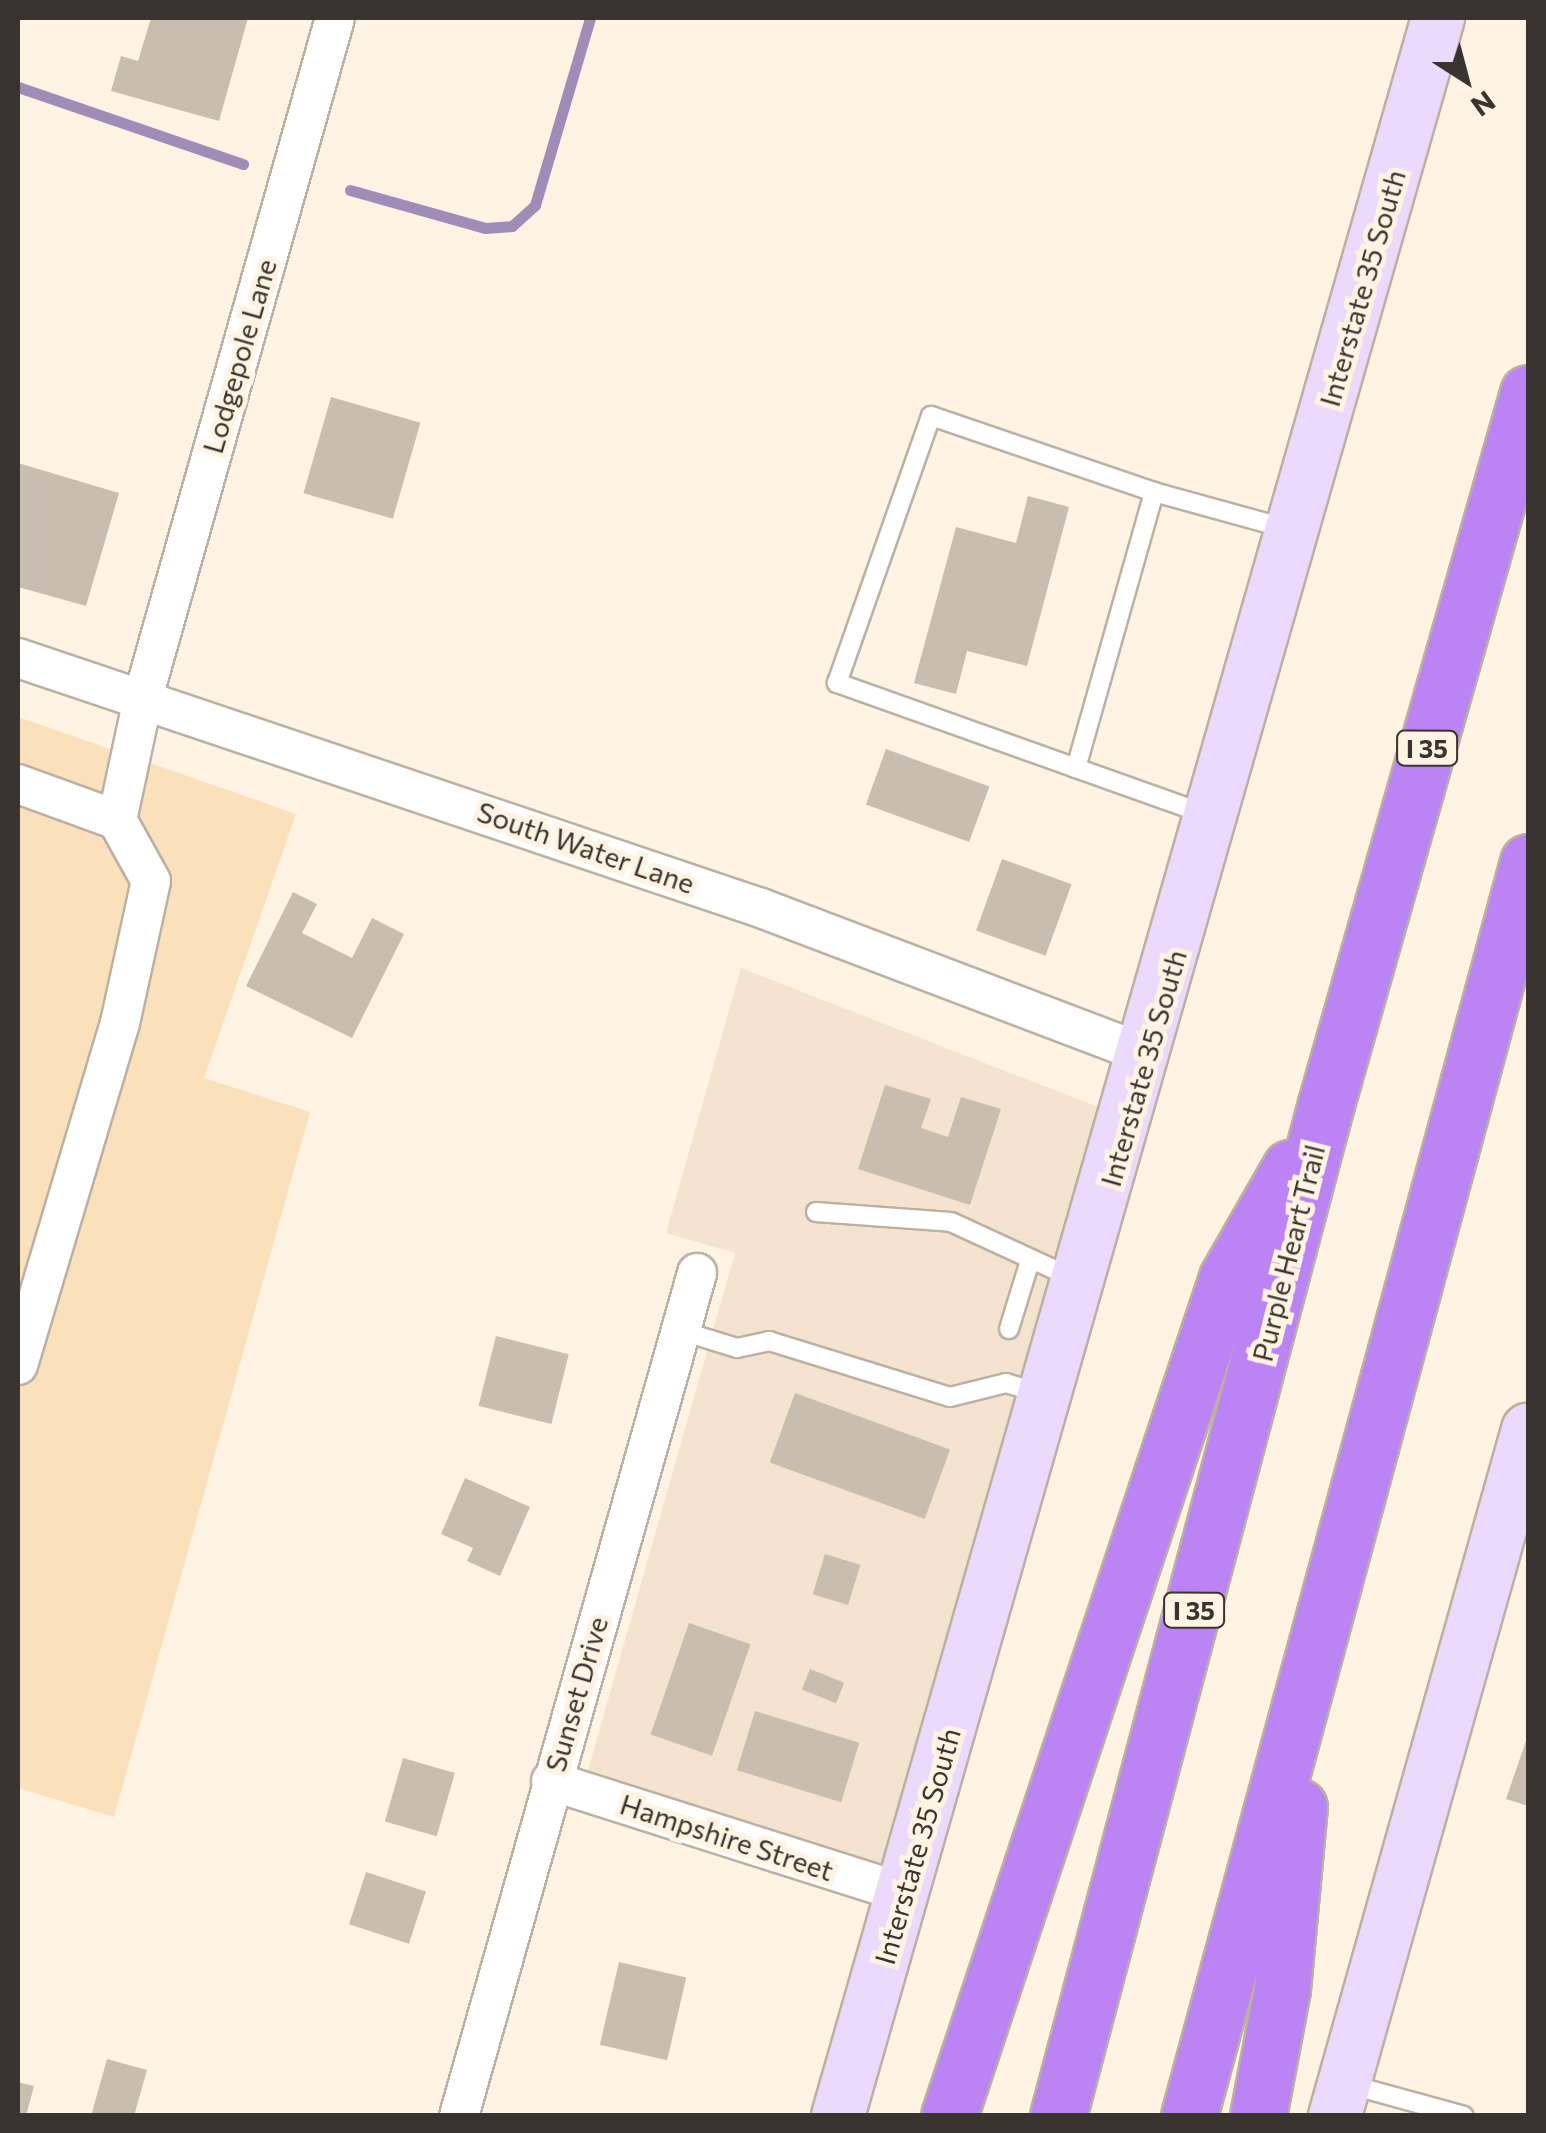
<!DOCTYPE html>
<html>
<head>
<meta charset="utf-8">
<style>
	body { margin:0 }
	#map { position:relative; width:1546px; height:2133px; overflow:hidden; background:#fff3e3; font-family:Commissioner,sans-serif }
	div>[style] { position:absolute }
	.built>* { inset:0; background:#f4e4cf }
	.green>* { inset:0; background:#fbe0bc }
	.stream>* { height:11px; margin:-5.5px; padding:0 5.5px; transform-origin:5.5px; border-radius:5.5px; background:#a08db7 }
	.building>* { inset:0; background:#c8bdae; transform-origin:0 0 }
	.roads { filter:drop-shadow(2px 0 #bbb0a2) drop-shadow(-2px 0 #bbb0a2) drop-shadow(0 2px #bbb0a2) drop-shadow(0 -2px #bbb0a2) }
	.service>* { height:18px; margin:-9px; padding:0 9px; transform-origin:9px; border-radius:9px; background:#fff }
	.minor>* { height:38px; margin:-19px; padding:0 19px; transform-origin:19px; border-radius:19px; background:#fff }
	.secondary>* { height:52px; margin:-26px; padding:0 26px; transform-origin:26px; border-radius:26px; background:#ebdafb }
	.motorway>* { height:55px; margin:-27.5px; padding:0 27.5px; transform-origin:27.5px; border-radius:27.5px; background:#bb83f3 }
	span { translate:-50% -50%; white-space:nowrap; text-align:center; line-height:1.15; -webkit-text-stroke:10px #fff3e3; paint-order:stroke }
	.shield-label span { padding:2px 8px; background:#fff3e3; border:2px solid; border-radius:8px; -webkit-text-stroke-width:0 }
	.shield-label { font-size:25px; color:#39342f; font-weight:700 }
	.street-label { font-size:28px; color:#39342f }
	.frame { position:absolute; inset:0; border:20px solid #39342f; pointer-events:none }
	.north { position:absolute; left:1416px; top:30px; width:100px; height:100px; -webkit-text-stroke:8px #fff3e3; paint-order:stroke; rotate:144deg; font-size:28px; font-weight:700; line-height:40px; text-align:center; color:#39342f }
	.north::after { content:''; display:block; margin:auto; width:35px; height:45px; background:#39342f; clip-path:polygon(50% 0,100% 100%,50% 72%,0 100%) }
</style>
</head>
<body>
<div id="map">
	<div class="built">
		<i style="clip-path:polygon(741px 968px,1103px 1109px,887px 1885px,581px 1795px,735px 1253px,666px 1233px)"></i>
	</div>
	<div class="green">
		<i style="clip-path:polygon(18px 717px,296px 814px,204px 1078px,310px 1112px,114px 1817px,18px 1788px)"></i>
	</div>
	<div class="stream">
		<i style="left:18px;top:87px;width:238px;rotate:18.9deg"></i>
		<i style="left:350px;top:190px;width:140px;rotate:15.7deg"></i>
		<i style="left:485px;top:228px;width:27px;rotate:-4deg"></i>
		<i style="left:512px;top:226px;width:31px;rotate:-42deg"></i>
		<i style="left:535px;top:205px;width:195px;rotate:-73.6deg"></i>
	</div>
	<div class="building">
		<i style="clip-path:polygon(151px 18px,248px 18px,219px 121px,111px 91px,121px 56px,138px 61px)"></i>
		<i style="left:331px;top:397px;width:93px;height:100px;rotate:16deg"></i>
		<i style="clip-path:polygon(18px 463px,119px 493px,86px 606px,18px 587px)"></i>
		<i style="clip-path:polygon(1028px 496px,1069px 507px,1027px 666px,967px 651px,956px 694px,914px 683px,956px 527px,1016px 543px)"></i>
		<i style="left:886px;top:749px;width:110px;height:59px;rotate:20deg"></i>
		<i style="left:1002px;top:859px;width:74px;height:76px;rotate:20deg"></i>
		<i style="clip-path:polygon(293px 892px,317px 904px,302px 933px,352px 958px,372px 918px,404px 934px,352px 1038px,246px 986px)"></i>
		<i style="clip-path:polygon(885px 1085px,931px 1099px,921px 1128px,948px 1137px,961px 1097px,1001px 1109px,970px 1205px,858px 1169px)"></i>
		<i style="left:496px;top:1336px;width:75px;height:72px;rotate:14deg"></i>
		<i style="left:795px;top:1393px;width:165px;height:74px;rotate:20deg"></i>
		<i style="clip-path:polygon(465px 1478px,530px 1507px,500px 1576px,467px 1561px,473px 1548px,441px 1534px)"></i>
		<i style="left:825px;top:1554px;width:37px;height:42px;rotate:17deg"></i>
		<i style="left:689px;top:1623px;width:65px;height:118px;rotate:19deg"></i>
		<i style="left:810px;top:1669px;width:37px;height:22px;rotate:22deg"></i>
		<i style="left:755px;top:1711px;width:109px;height:62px;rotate:17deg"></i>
		<i style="clip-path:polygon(1528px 1735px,1528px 1806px,1506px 1799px)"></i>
		<i style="left:403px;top:1758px;width:54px;height:66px;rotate:16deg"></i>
		<i style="left:366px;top:1872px;width:63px;height:55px;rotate:18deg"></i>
		<i style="left:619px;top:1962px;width:69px;height:85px;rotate:13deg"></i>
		<i style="clip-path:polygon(107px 2059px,147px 2070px,134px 2116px,91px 2116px)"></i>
		<i style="clip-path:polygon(18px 2082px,34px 2086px,26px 2116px,18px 2116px)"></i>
	</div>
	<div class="roads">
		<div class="service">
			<i style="left:1076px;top:768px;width:254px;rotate:-160.4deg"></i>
			<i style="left:837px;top:683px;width:283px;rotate:-70.6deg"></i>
			<i style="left:931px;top:416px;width:236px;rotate:18.8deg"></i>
			<i style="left:1205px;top:814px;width:137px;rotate:-160.4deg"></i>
			<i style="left:1076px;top:768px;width:287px;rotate:-74.2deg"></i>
			<i style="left:1154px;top:492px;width:139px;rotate:15.4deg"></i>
			<i style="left:816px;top:1212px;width:135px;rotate:4.2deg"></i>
			<i style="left:951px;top:1222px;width:136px;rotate:24.7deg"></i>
			<i style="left:1009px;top:1329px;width:68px;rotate:-72.9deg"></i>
			<i style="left:682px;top:1331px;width:58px;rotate:17.2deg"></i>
			<i style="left:737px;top:1348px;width:33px;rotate:-12deg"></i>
			<i style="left:769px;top:1341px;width:189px;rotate:17.2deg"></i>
			<i style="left:950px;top:1397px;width:58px;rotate:-14deg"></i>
			<i style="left:1006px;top:1383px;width:37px;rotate:17deg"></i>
			<i style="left:1348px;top:2084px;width:120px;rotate:15.4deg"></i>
		</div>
		<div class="minor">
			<i style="left:18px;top:658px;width:784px;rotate:18.6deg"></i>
			<i style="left:761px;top:908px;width:414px;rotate:20.8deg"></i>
			<i style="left:18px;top:784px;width:105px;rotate:20deg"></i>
			<i style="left:18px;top:1365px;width:357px;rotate:-73.4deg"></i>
			<i style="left:120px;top:1023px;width:145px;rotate:-77.7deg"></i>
			<i style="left:151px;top:881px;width:70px;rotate:-119.1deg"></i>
			<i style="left:117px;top:820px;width:129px;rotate:-77.9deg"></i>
			<i style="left:144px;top:694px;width:702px;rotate:-74.22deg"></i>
			<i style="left:551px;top:1781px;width:370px;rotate:17.6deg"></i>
			<i style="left:459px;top:2116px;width:876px;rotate:-74.23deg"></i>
		</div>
		<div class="secondary">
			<i style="left:838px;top:2116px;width:2182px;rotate:-74.04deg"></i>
			<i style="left:1335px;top:2116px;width:713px;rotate:-74.29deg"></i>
		</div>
		<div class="motorway">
			<i style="left:949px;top:2116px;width:883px;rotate:-71.65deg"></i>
			<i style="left:1227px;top:1278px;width:127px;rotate:-60.2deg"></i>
			<i style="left:1058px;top:2116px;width:1047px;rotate:-75.17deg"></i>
			<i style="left:1326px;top:1104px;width:739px;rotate:-74.14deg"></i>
			<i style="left:1189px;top:2116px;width:1299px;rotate:-74.87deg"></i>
			<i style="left:1258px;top:2116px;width:129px;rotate:-79.3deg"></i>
			<i style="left:1282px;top:1989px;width:183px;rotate:-84.7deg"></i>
		</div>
	</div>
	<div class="shield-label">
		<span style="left:1427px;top:748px">I 35</span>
		<span style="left:1194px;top:1610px">I 35</span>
	</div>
	<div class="street-label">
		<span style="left:1362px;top:288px;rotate:-74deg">Interstate 35 South</span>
		<span style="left:239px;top:356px;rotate:-74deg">Lodgepole Lane</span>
		<span style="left:586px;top:847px;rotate:19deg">South Water Lane</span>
		<span style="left:1143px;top:1068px;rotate:-74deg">Interstate 35 South</span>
		<span style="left:1288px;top:1253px;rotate:-76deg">Purple Heart Trail</span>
		<span style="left:576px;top:1694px;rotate:-74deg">Sunset Drive</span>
		<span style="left:727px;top:1837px;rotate:18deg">Hampshire Street</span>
		<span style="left:917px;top:1846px;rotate:-74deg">Interstate 35 South</span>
	</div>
	<div class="frame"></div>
	<div class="north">N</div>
</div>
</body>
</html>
